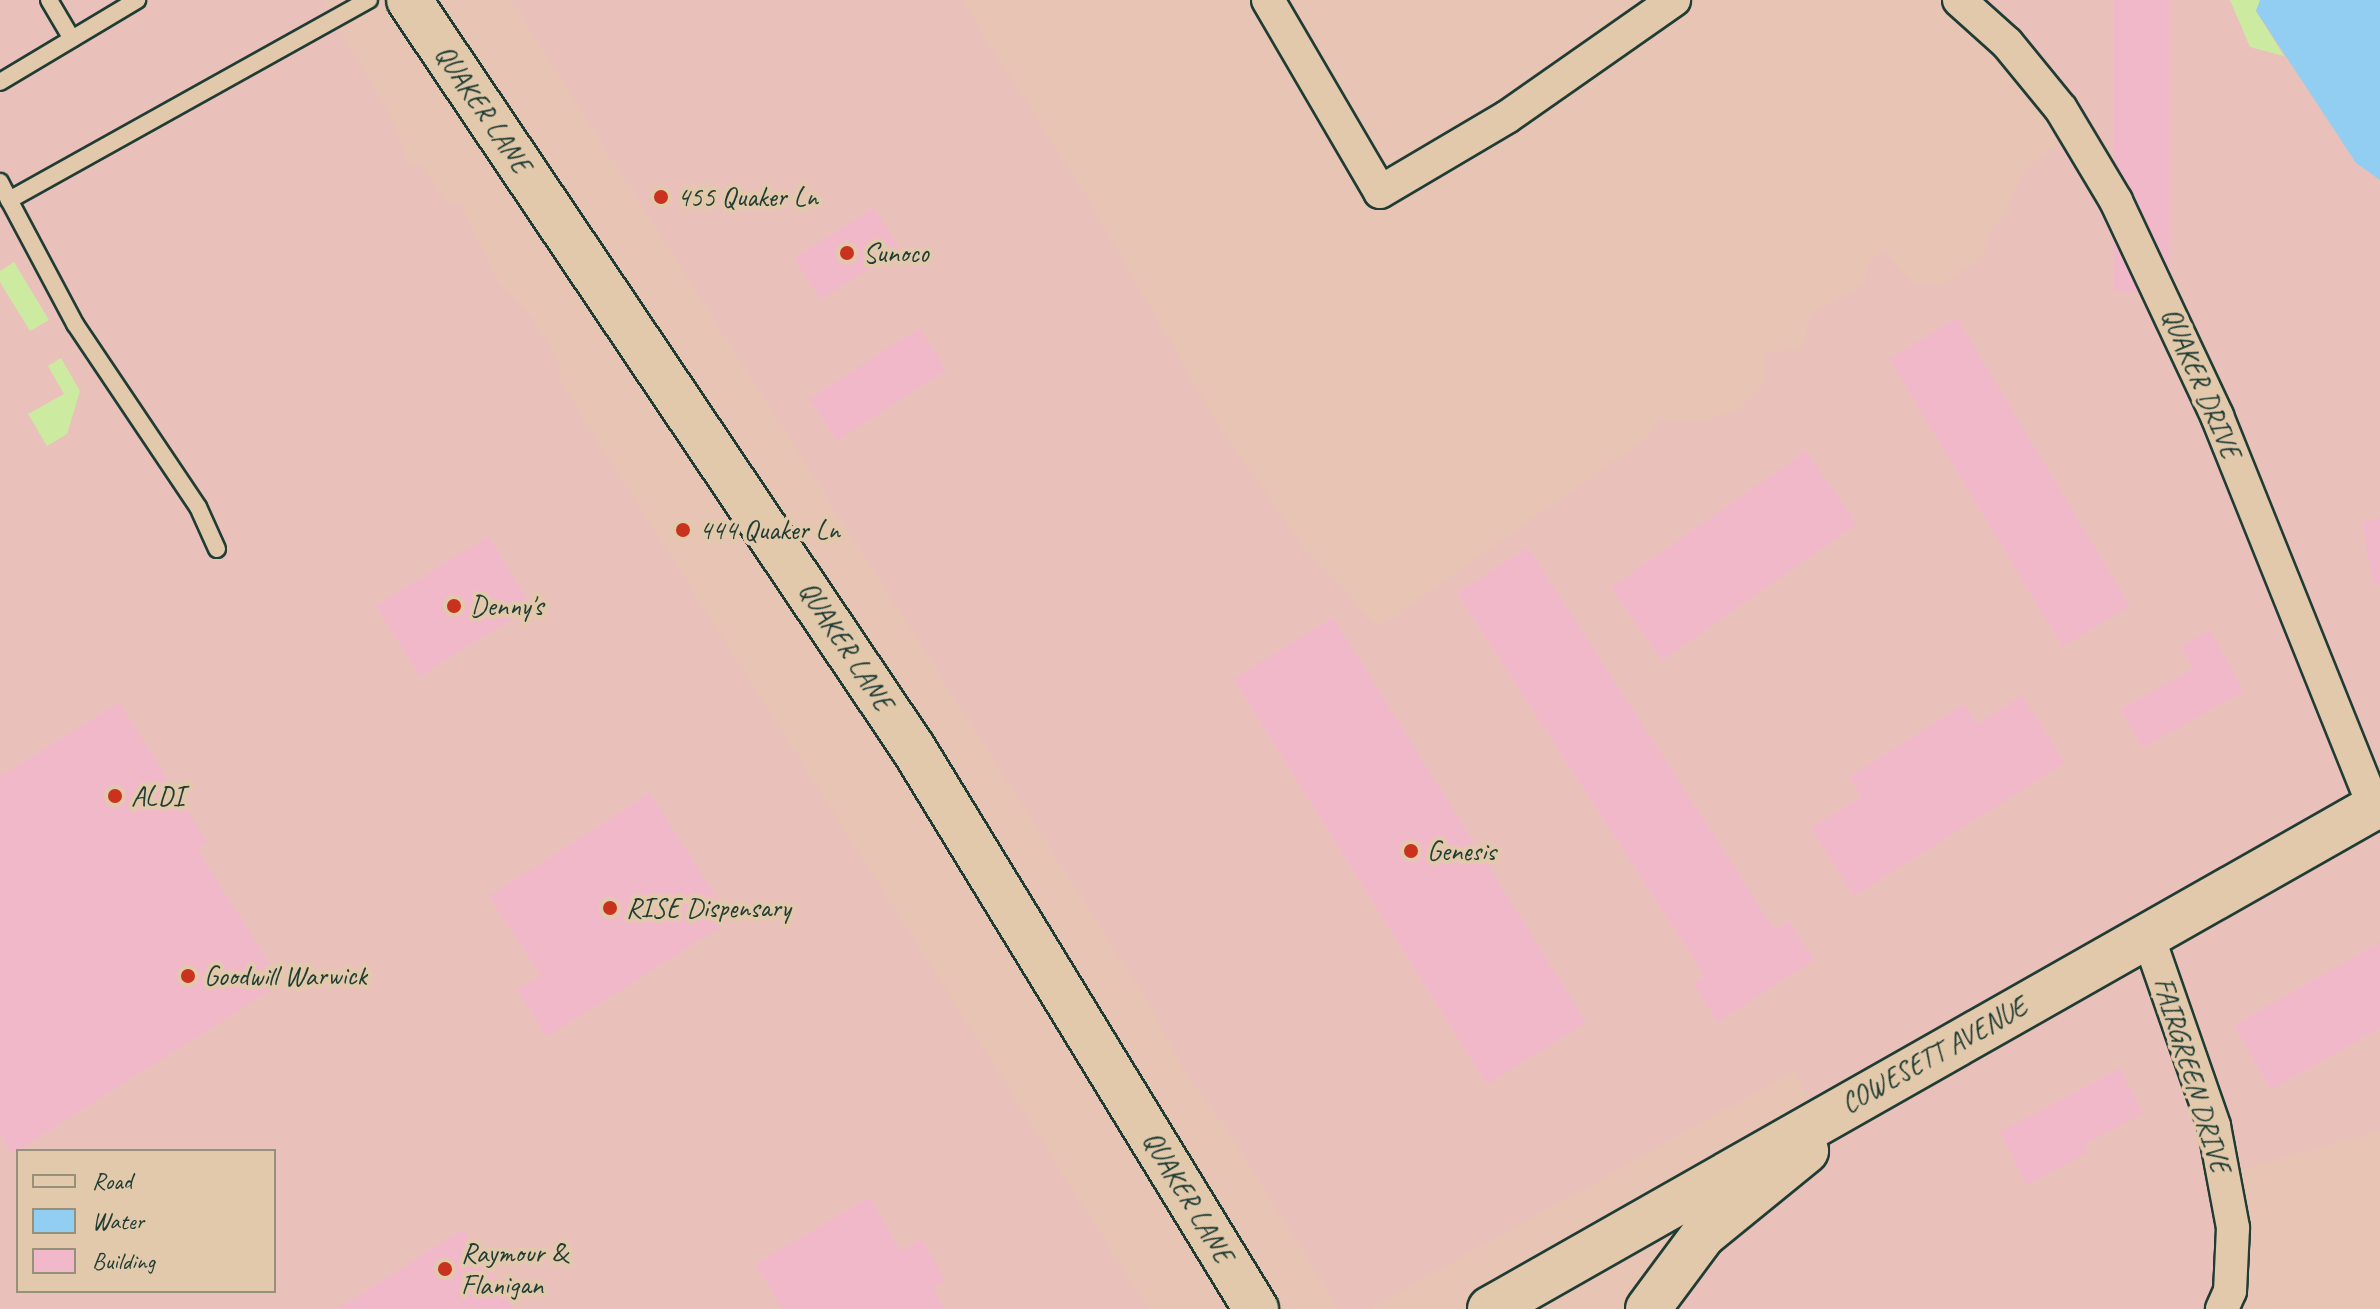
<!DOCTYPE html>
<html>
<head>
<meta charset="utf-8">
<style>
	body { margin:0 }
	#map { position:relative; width:2380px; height:1309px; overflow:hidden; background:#e7c4b4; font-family:Caveat,sans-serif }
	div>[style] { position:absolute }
	.built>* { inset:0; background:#eac0bb }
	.green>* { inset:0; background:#cdeaa1 }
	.water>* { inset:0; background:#91cef1 }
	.building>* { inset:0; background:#f1b8ca; transform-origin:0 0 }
	.roads { filter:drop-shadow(2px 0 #1f3d34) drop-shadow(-2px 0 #1f3d34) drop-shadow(0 2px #1f3d34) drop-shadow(0 -2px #1f3d34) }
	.lane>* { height:16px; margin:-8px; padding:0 8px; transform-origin:8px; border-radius:8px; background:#e3c9ab }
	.street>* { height:32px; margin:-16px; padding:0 16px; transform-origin:16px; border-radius:16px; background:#e3c9ab }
	.primary>* { height:44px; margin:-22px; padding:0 22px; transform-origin:22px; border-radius:22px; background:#e3c9ab }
	.dots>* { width:22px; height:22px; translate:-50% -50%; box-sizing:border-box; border:4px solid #e3c9ab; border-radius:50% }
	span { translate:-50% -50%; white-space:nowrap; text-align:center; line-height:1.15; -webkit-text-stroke:8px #e3c9ab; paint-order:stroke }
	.street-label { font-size:28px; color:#1f3d34 }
	.poi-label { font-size:28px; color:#1f3d34 }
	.left { translate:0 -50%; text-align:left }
	.legend { position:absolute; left:16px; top:1149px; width:260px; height:144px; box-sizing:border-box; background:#e3c9ab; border:2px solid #95917b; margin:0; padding:10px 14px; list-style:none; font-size:24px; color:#1f3d34 }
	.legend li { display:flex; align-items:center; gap:16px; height:40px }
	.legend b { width:40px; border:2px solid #95917b }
</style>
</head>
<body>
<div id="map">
	<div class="built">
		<i style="clip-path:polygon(evenodd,0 0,323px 0,393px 120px,408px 166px,421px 164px,448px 204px,460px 202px,499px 282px,533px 318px,560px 364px,560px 381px,1149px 1309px,0 1309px,0 0,18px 1151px,274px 1151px,274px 1291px,18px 1291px,18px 1151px)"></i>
		<i style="clip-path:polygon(511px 0,962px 0,1090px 202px,1219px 426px,1304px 547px,1379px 627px,1645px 439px,1659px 419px,1711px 419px,1739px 409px,1765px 382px,1764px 354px,1803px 348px,1810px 315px,1864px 283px,1868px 263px,1884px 250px,1912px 281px,1942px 286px,1985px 254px,1987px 233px,2006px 213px,2022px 172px,2069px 137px,1961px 0,2230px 0,2250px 47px,2284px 56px,2356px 163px,2380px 180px,2380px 1131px,2236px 1171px,2226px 1309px,1650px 1309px,1826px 1134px,1794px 1071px,1369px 1309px,1339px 1309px,1221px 1120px,1185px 1073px,1154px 1012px)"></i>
	</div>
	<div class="green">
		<i style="clip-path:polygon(2230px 0,2260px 0,2256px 11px,2284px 56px,2250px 47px)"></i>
		<i style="clip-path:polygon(14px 262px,49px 320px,30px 331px,0 282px,0 271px)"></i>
		<i style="clip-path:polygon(61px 358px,80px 391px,67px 434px,47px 446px,28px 414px,64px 394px,48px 366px)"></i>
	</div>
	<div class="water">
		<i style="clip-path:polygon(2260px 0,2380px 0,2380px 180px,2356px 163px,2256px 11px)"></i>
	</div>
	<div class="building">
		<i style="left:2114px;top:0;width:55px;height:292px"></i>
		<i style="left:874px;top:208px;width:49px;height:94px;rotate:58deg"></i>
		<i style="left:1957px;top:318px;width:336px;height:79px;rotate:59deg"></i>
		<i style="left:919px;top:328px;width:50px;height:130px;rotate:57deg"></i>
		<i style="left:1806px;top:451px;width:89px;height:238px;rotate:55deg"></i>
		<i style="clip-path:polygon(2380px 518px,2380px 584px,2373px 585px,2362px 522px)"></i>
		<i style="left:488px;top:536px;width:83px;height:132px;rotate:58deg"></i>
		<i style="clip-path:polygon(1528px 547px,1775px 930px,1789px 921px,1814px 960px,1718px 1022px,1693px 983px,1705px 976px,1457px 593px)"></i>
		<i style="left:1333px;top:617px;width:478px;height:117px;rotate:58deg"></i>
		<i style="clip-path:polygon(2210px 630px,2244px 691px,2143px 748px,2121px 709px,2194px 668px,2181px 646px)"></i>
		<i style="clip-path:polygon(2022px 695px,2065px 763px,1854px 896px,1811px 828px,1861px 797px,1849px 777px,1964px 704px,1977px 724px)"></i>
		<i style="clip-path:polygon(119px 702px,208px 843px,197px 849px,282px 983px,12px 1154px,0 1135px,0 777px)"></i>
		<i style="clip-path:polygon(650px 793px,731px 920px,547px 1037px,517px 990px,541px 975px,489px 896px)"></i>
		<i style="clip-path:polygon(2380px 942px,2380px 1028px,2271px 1090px,2234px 1025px)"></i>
		<i style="clip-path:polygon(2120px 1068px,2143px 1113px,2084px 1145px,2088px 1152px,2027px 1185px,2000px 1132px)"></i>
		<i style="clip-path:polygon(869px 1197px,901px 1251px,922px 1239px,946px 1281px,933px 1289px,945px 1309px,783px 1309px,756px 1264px)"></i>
		<i style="clip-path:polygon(463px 1229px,515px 1309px,338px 1309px)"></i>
	</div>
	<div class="roads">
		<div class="lane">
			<i style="left:49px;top:0;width:45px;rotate:59.5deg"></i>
			<i style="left:0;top:82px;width:160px;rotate:-30.9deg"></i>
			<i style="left:0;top:182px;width:20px;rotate:63deg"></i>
			<i style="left:217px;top:549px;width:46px;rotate:-114.3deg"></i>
			<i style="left:198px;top:507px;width:220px;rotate:-123.9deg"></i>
			<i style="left:75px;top:324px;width:140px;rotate:-118deg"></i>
			<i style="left:9px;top:200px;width:412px;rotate:-29.1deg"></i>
		</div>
		<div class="street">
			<i style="left:1268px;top:0;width:222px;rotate:59.7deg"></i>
			<i style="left:1380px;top:192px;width:147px;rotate:-30.6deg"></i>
			<i style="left:1507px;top:117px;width:204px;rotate:-35deg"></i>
			<i style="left:1959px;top:0;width:64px;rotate:41.9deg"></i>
			<i style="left:2007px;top:43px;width:85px;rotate:50.7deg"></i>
			<i style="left:2061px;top:109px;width:107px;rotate:59.1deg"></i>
			<i style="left:2116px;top:201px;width:238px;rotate:64.8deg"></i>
			<i style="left:2217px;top:416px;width:421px;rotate:68.1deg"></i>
			<i style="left:2148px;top:936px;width:201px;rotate:70.8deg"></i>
			<i style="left:2214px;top:1126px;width:104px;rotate:79.4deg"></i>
			<i style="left:2233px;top:1228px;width:63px;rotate:92.7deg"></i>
			<i style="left:2230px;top:1291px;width:20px;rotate:114deg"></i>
		</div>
		<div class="primary">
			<i style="left:409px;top:0;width:902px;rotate:56.03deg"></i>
			<i style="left:913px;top:748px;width:658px;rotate:58.56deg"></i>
			<i style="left:1490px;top:1309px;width:1023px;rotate:-29.57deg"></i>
			<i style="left:1648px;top:1309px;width:92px;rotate:-53.4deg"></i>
			<i style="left:1703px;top:1235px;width:133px;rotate:-39.2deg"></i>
		</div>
	</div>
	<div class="dots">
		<i style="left:661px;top:197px;background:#c8321e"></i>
		<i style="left:847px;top:253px;background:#c8321e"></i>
		<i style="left:683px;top:530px;background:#c8321e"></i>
		<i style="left:454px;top:606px;background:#c8321e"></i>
		<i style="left:115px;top:796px;background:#c8321e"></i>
		<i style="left:1411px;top:851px;background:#c8321e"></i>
		<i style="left:610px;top:908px;background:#c8321e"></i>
		<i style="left:188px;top:976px;background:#c8321e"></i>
		<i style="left:445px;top:1269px;background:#c8321e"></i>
	</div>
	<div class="street-label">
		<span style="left:483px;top:109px;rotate:56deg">QUAKER LANE</span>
		<span style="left:2201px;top:383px;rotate:67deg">QUAKER DRIVE</span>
		<span style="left:846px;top:646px;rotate:57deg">QUAKER LANE</span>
		<span style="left:1934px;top:1055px;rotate:-29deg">COWESETT AVENUE</span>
		<span style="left:2192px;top:1075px;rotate:73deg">FAIRGREEN DRIVE</span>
		<span style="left:1188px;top:1197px;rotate:59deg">QUAKER LANE</span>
	</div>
	<div class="poi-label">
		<span class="left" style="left:677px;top:197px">455 Quaker Ln</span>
		<span class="left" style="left:863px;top:253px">Sunoco</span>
		<span class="left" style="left:699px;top:530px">444 Quaker Ln</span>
		<span class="left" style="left:470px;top:606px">Denny's</span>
		<span class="left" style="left:131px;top:796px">ALDI</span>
		<span class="left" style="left:1427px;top:851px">Genesis</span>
		<span class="left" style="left:626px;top:908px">RISE Dispensary</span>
		<span class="left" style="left:204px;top:976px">Goodwill Warwick</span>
		<span class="left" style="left:461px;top:1269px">Raymour &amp;<br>Flanigan</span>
	</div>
	<ul class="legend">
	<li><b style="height:10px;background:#e3c9ab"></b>Road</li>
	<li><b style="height:22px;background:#91cef1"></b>Water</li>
	<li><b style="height:22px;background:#f1b8ca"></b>Building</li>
	</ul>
</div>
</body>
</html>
